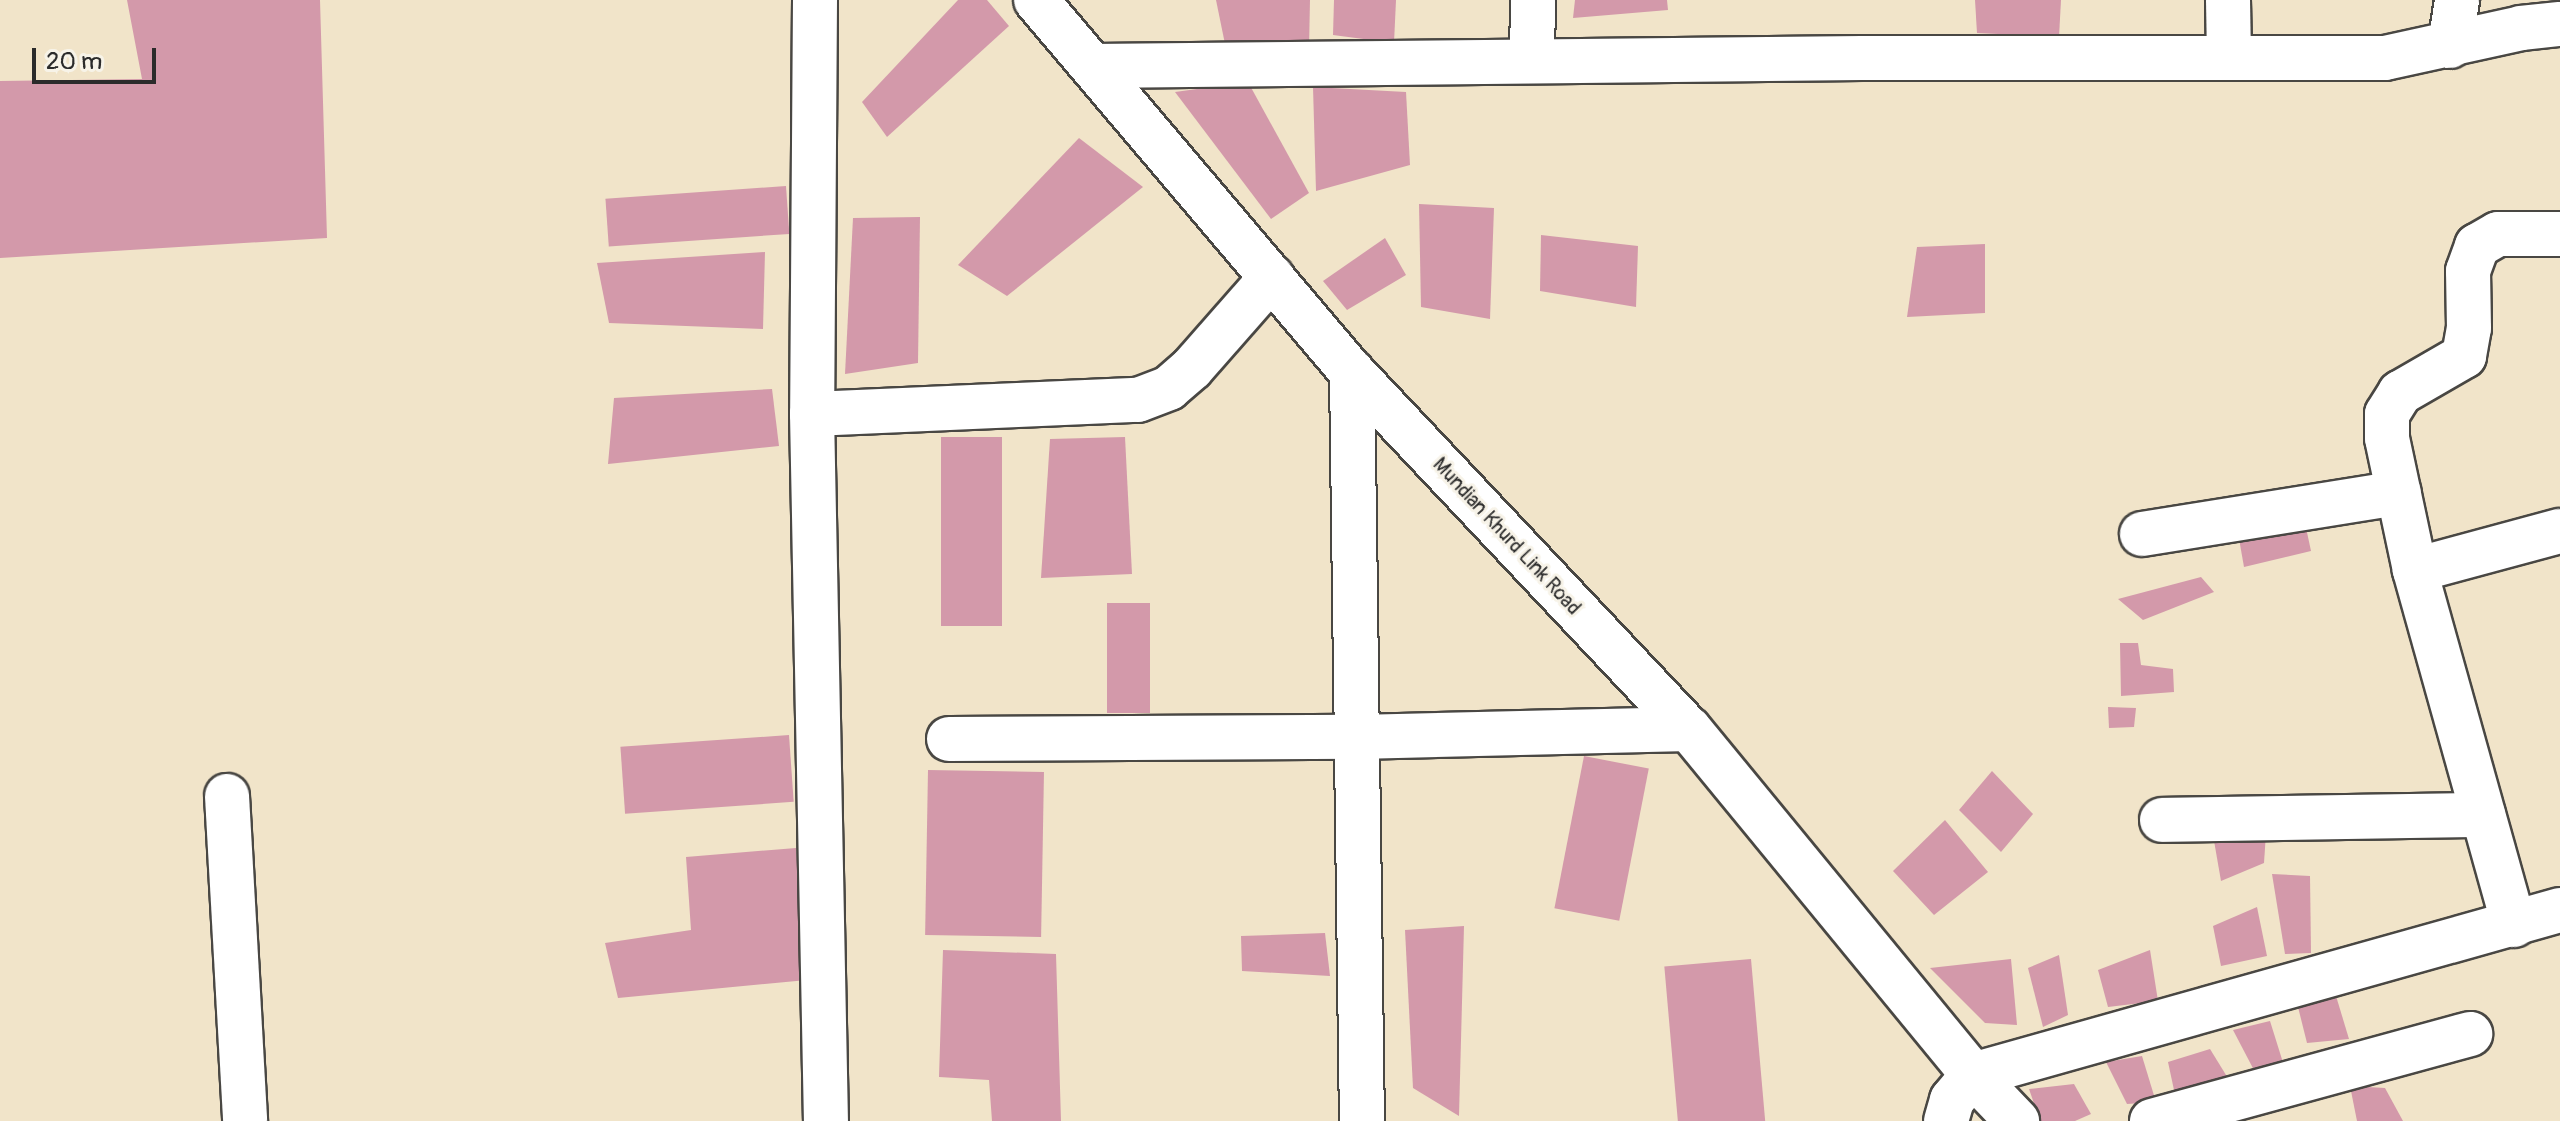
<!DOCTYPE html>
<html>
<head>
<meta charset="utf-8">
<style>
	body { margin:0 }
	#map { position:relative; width:2560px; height:1121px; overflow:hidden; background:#f1e4c9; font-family:Pangolin,sans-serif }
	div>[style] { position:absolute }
	.building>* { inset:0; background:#d399aa; transform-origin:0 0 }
	.roads { filter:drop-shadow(2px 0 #494743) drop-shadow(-2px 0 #494743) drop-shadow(0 2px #494743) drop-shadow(0 -2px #494743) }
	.minor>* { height:44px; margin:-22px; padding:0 22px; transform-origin:22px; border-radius:22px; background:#fff }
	span { translate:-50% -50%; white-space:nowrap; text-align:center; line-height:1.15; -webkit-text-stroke:6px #f7f3e8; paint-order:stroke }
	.street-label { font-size:20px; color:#2b2b2b }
	.scale { position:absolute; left:32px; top:48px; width:124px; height:36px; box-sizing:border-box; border:4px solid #2b2b2b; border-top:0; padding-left:10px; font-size:24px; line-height:28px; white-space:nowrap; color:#2b2b2b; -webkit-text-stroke:6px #f7f3e8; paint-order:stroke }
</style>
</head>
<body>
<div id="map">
	<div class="building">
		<i style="clip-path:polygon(127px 0,320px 0,327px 238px,0 258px,0 81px,142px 79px)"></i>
		<i style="clip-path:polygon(958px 0,987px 0,1009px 26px,887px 137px,862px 102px)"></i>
		<i style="clip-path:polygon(1216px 0,1310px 0,1309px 49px,1225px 44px)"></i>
		<i style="clip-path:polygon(1334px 0,1396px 0,1394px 43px,1333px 35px)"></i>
		<i style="clip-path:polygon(1575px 0,1667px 0,1668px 10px,1573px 18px)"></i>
		<i style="clip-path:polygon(1975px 0,2061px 0,2059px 37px,1977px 33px)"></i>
		<i style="clip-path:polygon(1248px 82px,1309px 193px,1271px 219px,1175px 92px)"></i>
		<i style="clip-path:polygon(1313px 87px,1406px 92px,1410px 165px,1316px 191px)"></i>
		<i style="clip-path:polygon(1079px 138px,1143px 187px,1007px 296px,958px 265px)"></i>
		<i style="left:786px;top:186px;width:48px;height:181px;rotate:86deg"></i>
		<i style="clip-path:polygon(1419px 204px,1494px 208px,1490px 319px,1421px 307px)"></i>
		<i style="clip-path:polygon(920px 217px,918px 363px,845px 374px,853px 218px)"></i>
		<i style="clip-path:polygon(1541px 235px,1638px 246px,1636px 307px,1540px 291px)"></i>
		<i style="clip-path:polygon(1385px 238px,1406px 275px,1347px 310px,1323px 281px)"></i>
		<i style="clip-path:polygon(1985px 244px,1985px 313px,1907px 317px,1917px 247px)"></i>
		<i style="clip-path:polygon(765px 252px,763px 329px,609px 323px,597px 263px)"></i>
		<i style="clip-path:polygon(772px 389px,779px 446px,608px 464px,614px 398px)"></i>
		<i style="left:1002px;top:437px;width:189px;height:61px;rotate:90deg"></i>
		<i style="clip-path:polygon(1125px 437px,1132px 574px,1041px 578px,1050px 439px)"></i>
		<i style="clip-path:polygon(2305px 523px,2311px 551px,2244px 567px,2238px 533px)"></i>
		<i style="clip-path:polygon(2201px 577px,2214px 592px,2143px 620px,2118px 599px)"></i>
		<i style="left:1107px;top:603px;width:43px;height:110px"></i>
		<i style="clip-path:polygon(2120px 643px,2138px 643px,2141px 665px,2173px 669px,2174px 692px,2121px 696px)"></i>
		<i style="clip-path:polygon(2108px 707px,2136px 708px,2134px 727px,2109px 728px)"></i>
		<i style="left:789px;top:735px;width:67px;height:169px;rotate:86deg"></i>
		<i style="left:1584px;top:756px;width:66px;height:155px;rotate:11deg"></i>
		<i style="left:928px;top:770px;width:116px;height:165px;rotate:1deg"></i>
		<i style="clip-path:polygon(1992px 771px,2033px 814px,2001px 852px,1959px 810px)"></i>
		<i style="clip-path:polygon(1945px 820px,1988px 872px,1934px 915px,1893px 871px)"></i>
		<i style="clip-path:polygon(2266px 833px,2264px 863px,2221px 881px,2213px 835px)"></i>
		<i style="clip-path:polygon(796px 848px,807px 980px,618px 998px,605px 943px,691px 930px,686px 857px)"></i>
		<i style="clip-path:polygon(2272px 874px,2310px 876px,2311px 953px,2285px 954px)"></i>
		<i style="clip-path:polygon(2257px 907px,2267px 956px,2221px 966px,2213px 926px)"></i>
		<i style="clip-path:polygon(1464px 926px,1459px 1116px,1413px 1088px,1405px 930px)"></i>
		<i style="clip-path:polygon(1325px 933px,1330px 976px,1242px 971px,1241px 936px)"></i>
		<i style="clip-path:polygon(943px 950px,1056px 954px,1061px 1121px,992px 1121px,989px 1080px,939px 1077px)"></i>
		<i style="clip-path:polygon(2150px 950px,2158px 1001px,2108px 1007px,2098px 970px)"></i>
		<i style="clip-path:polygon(2059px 955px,2068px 1015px,2043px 1027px,2028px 968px)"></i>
		<i style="left:1751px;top:959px;width:163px;height:87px;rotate:85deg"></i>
		<i style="clip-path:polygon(2011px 959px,2017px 1025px,1985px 1023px,1930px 968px)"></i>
		<i style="clip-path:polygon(2333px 986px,2349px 1039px,2307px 1043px,2298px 1007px)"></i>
		<i style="clip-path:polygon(2270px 1021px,2285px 1069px,2256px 1074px,2233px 1030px)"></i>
		<i style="clip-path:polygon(2210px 1049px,2234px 1088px,2177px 1104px,2168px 1062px)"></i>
		<i style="clip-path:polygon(2142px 1056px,2156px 1102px,2127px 1104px,2106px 1062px)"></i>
		<i style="clip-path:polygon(2074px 1084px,2091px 1114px,2075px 1121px,2040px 1121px,2029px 1089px)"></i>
		<i style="clip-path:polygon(2350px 1086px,2385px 1088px,2403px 1121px,2357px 1121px)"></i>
	</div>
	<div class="roads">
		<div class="minor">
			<i style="left:815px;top:0;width:414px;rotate:90.4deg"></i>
			<i style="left:812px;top:414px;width:707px;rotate:88.87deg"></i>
			<i style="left:1036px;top:0;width:488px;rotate:49.7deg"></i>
			<i style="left:1352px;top:372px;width:491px;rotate:46.7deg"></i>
			<i style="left:1689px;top:729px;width:448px;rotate:50.6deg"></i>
			<i style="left:1973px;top:1075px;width:64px;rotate:46.3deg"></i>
			<i style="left:2228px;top:0;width:58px;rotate:89deg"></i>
			<i style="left:2450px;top:46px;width:47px;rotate:-81.3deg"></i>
			<i style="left:1532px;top:61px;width:61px;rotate:-89.1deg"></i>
			<i style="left:1093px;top:66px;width:769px;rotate:-0.6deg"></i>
			<i style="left:1862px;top:58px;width:523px"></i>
			<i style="left:2385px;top:58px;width:139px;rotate:-12.4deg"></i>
			<i style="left:2521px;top:28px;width:39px;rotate:-6deg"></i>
			<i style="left:1352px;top:372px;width:749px;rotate:89.24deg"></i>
			<i style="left:812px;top:414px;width:326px;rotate:-2.5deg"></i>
			<i style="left:1138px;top:400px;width:33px;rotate:-21deg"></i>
			<i style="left:1169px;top:388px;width:30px;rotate:-41deg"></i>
			<i style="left:1192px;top:368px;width:121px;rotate:-48.7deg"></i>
			<i style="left:2142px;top:534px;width:260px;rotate:-9.1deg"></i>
			<i style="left:2415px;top:570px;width:150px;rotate:-15.1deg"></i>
			<i style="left:949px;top:739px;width:408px;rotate:-0.3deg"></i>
			<i style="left:1357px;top:737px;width:332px;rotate:-1.4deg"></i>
			<i style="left:227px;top:796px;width:325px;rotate:86.8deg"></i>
			<i style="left:2162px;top:820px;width:321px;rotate:-0.9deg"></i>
			<i style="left:2514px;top:925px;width:369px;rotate:-105.6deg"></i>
			<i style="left:2415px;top:570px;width:135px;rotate:-102deg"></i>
			<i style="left:2387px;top:438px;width:24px;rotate:-90deg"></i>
			<i style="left:2387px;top:414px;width:25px;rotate:-58deg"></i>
			<i style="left:2400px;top:393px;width:74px;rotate:-30deg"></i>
			<i style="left:2464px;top:356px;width:28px;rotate:-80deg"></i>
			<i style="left:2469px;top:328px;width:57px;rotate:-91deg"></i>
			<i style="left:2468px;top:271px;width:27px;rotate:-70deg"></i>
			<i style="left:2477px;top:246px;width:24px;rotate:-30deg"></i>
			<i style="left:2498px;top:234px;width:62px"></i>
			<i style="left:1946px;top:1121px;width:22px;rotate:-74deg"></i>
			<i style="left:1952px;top:1100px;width:33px;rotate:-50deg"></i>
			<i style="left:1973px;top:1075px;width:610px;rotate:-15.7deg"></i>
			<i style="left:2152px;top:1121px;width:330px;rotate:-15.3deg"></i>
		</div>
	</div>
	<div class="street-label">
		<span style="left:1507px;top:536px;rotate:47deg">Mundian Khurd Link Road</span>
	</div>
	<div class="scale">20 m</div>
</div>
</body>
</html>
